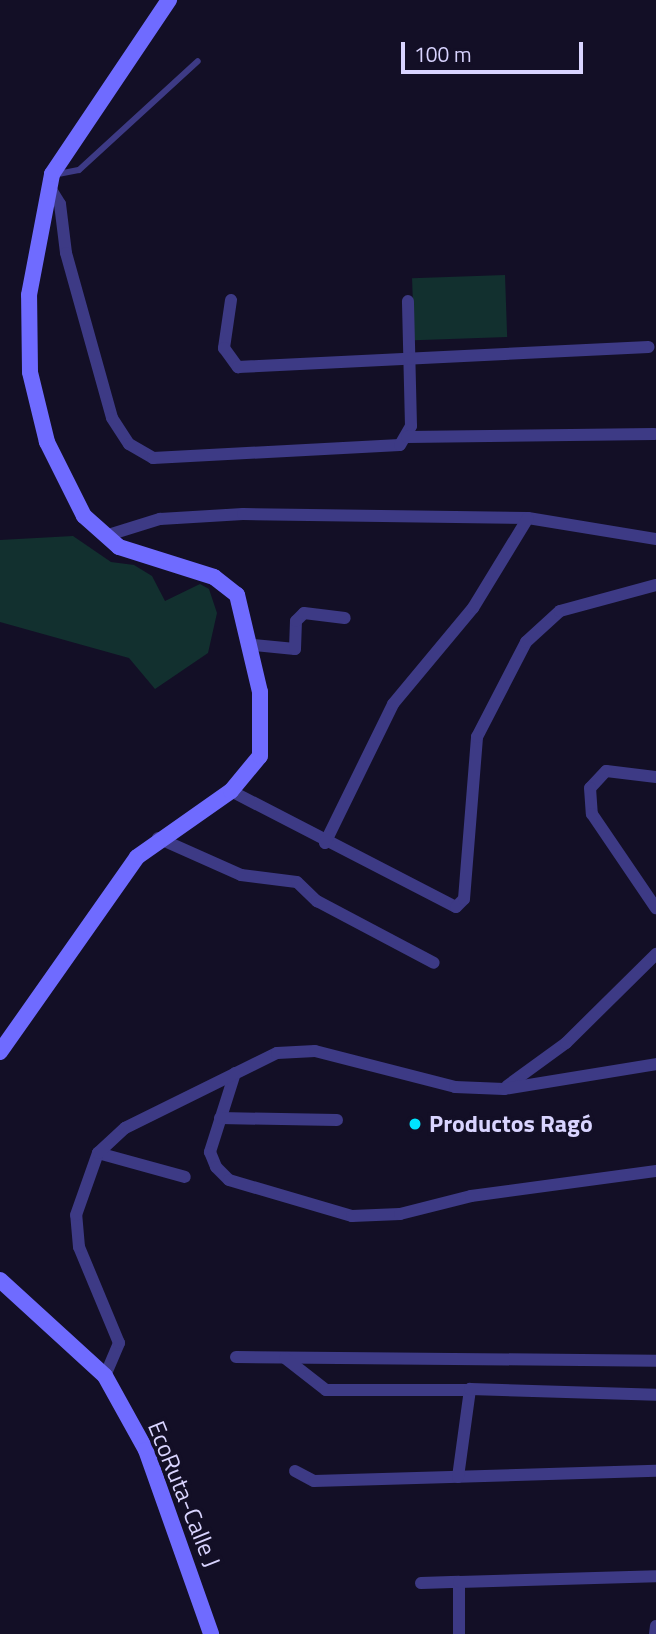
<!DOCTYPE html>
<html>
<head>
<meta charset="utf-8">
<style>
	body { margin:0 }
	#map { position:relative; width:656px; height:1634px; overflow:hidden; background:#130f26; font-family:"Titillium Web",sans-serif }
	div>[style] { position:absolute }
	.green>* { inset:0; background:#12302f; transform-origin:0 0 }
	.lane>* { height:6px; margin:-3px; padding:0 3px; transform-origin:3px; border-radius:3px; background:#3d3a85 }
	.street>* { height:12px; margin:-6px; padding:0 6px; transform-origin:6px; border-radius:6px; background:#3d3a85 }
	.secondary>* { height:16px; margin:-8px; padding:0 8px; transform-origin:8px; border-radius:8px; background:#6f6bff }
	.dots>* { width:19px; height:19px; translate:-50% -50%; box-sizing:border-box; border:4px solid #130f26; border-radius:50% }
	span { translate:-50% -50%; white-space:nowrap; text-align:center; line-height:1.15; -webkit-text-stroke:7px #130f26; paint-order:stroke }
	.poi-label { font-size:24px; color:#d9d4ff; font-weight:700 }
	.left { translate:0 -50%; text-align:left }
	.street-label { font-size:24px; color:#d9d4ff }
	.scale { position:absolute; left:401px; top:42px; width:182px; height:32px; box-sizing:border-box; border:4px solid #d9d4ff; border-top:0; padding-left:9px; font-size:21px; line-height:24px; white-space:nowrap; color:#d9d4ff; -webkit-text-stroke:5px #130f26; paint-order:stroke }
</style>
</head>
<body>
<div id="map">
	<div class="green">
		<i style="left:505px;top:275px;width:62px;height:93px;rotate:88deg"></i>
		<i style="clip-path:polygon(73px 536px,111px 562px,134px 565px,152px 576px,165px 601px,200px 584px,209px 589px,217px 613px,208px 653px,155px 689px,129px 658px,0 622px,0 540px)"></i>
	</div>
	<div class="lane">
		<i style="left:53px;top:175px;width:26px;rotate:-11deg"></i>
		<i style="left:79px;top:170px;width:161px;rotate:-42.5deg"></i>
	</div>
	<div class="street">
		<i style="left:50px;top:188px;width:19px;rotate:58deg"></i>
		<i style="left:60px;top:204px;width:49px;rotate:83deg"></i>
		<i style="left:66px;top:253px;width:171px;rotate:74.4deg"></i>
		<i style="left:112px;top:418px;width:31px;rotate:57deg"></i>
		<i style="left:129px;top:444px;width:28px;rotate:30deg"></i>
		<i style="left:153px;top:458px;width:247px;rotate:-3deg"></i>
		<i style="left:400px;top:445px;width:22px;rotate:-60deg"></i>
		<i style="left:411px;top:426px;width:125px;rotate:-91.4deg"></i>
		<i style="left:231px;top:300px;width:49px;rotate:98.3deg"></i>
		<i style="left:224px;top:348px;width:24px;rotate:54deg"></i>
		<i style="left:238px;top:367px;width:411px;rotate:-2.8deg"></i>
		<i style="left:407px;top:437px;width:247px;rotate:-0.7deg"></i>
		<i style="left:105px;top:536px;width:58px;rotate:-17.2deg"></i>
		<i style="left:160px;top:519px;width:83px;rotate:-3.4deg"></i>
		<i style="left:243px;top:514px;width:285px;rotate:0.8deg"></i>
		<i style="left:528px;top:518px;width:130px;rotate:9.3deg"></i>
		<i style="left:253px;top:645px;width:42px;rotate:5.4deg"></i>
		<i style="left:295px;top:649px;width:28px;rotate:-88deg"></i>
		<i style="left:296px;top:621px;width:11px;rotate:-45deg"></i>
		<i style="left:304px;top:613px;width:41px;rotate:7deg"></i>
		<i style="left:656px;top:777px;width:50px;rotate:-173.2deg"></i>
		<i style="left:606px;top:771px;width:23px;rotate:133deg"></i>
		<i style="left:590px;top:788px;width:26px;rotate:86deg"></i>
		<i style="left:592px;top:814px;width:114px;rotate:55.8deg"></i>
		<i style="left:231px;top:791px;width:253px;rotate:27.3deg"></i>
		<i style="left:456px;top:907px;width:11px;rotate:-45deg"></i>
		<i style="left:464px;top:899px;width:163px;rotate:-85.4deg"></i>
		<i style="left:477px;top:737px;width:107px;rotate:-62.7deg"></i>
		<i style="left:526px;top:642px;width:46px;rotate:-42.4deg"></i>
		<i style="left:560px;top:611px;width:99px;rotate:-15.2deg"></i>
		<i style="left:158px;top:838px;width:91px;rotate:24deg"></i>
		<i style="left:241px;top:875px;width:56px;rotate:7.1deg"></i>
		<i style="left:297px;top:882px;width:28px;rotate:44deg"></i>
		<i style="left:317px;top:901px;width:132px;rotate:27.9deg"></i>
		<i style="left:325px;top:843px;width:155px;rotate:-63.9deg"></i>
		<i style="left:393px;top:704px;width:125px;rotate:-50.2deg"></i>
		<i style="left:473px;top:608px;width:105px;rotate:-58.6deg"></i>
		<i style="left:235px;top:1073px;width:83px;rotate:107.6deg"></i>
		<i style="left:210px;top:1152px;width:16px;rotate:68deg"></i>
		<i style="left:216px;top:1167px;width:18px;rotate:45deg"></i>
		<i style="left:229px;top:1180px;width:128px;rotate:16.3deg"></i>
		<i style="left:352px;top:1216px;width:48px;rotate:-2.4deg"></i>
		<i style="left:400px;top:1214px;width:73px;rotate:-14.2deg"></i>
		<i style="left:471px;top:1196px;width:187px;rotate:-7.7deg"></i>
		<i style="left:507px;top:1086px;width:73px;rotate:-36.1deg"></i>
		<i style="left:566px;top:1043px;width:127px;rotate:-44.7deg"></i>
		<i style="left:220px;top:1118px;width:117px;rotate:1deg"></i>
		<i style="left:98px;top:1153px;width:90px;rotate:15.4deg"></i>
		<i style="left:236px;top:1357px;width:420px;rotate:0.5deg"></i>
		<i style="left:285px;top:1358px;width:52px;rotate:38deg"></i>
		<i style="left:326px;top:1390px;width:140px"></i>
		<i style="left:105px;top:1376px;width:36px;rotate:-67deg"></i>
		<i style="left:119px;top:1343px;width:104px;rotate:-112.6deg"></i>
		<i style="left:79px;top:1247px;width:32px;rotate:-95deg"></i>
		<i style="left:76px;top:1215px;width:66px;rotate:-70.5deg"></i>
		<i style="left:98px;top:1153px;width:37px;rotate:-43deg"></i>
		<i style="left:125px;top:1128px;width:169px;rotate:-26.3deg"></i>
		<i style="left:277px;top:1053px;width:38px;rotate:-3deg"></i>
		<i style="left:315px;top:1051px;width:145px;rotate:14.4deg"></i>
		<i style="left:455px;top:1087px;width:49px;rotate:2.3deg"></i>
		<i style="left:504px;top:1089px;width:154px;rotate:-9.3deg"></i>
		<i style="left:295px;top:1471px;width:21px;rotate:28deg"></i>
		<i style="left:314px;top:1481px;width:342px;rotate:-1.7deg"></i>
		<i style="left:458px;top:1477px;width:89px;rotate:-82.2deg"></i>
		<i style="left:470px;top:1389px;width:186px;rotate:1.8deg"></i>
		<i style="left:421px;top:1583px;width:38px;rotate:-2deg"></i>
		<i style="left:459px;top:1634px;width:52px;rotate:-90deg"></i>
		<i style="left:459px;top:1582px;width:197px;rotate:-1.7deg"></i>
		<i style="left:655px;top:1634px;width:8px;rotate:-83deg"></i>
	</div>
	<div class="secondary">
		<i style="left:0;top:1052px;width:238px;rotate:-54.9deg"></i>
		<i style="left:137px;top:857px;width:115px;rotate:-35.1deg"></i>
		<i style="left:231px;top:791px;width:45px;rotate:-50.4deg"></i>
		<i style="left:260px;top:756px;width:64px;rotate:-90deg"></i>
		<i style="left:260px;top:692px;width:100px;rotate:-103.3deg"></i>
		<i style="left:237px;top:595px;width:29px;rotate:-142deg"></i>
		<i style="left:214px;top:577px;width:100px;rotate:-162.5deg"></i>
		<i style="left:119px;top:547px;width:47px;rotate:-138.5deg"></i>
		<i style="left:84px;top:516px;width:83px;rotate:-116.6deg"></i>
		<i style="left:47px;top:442px;width:72px;rotate:-103.7deg"></i>
		<i style="left:30px;top:372px;width:77px;rotate:-90.7deg"></i>
		<i style="left:29px;top:295px;width:123px;rotate:-79.2deg"></i>
		<i style="left:52px;top:174px;width:210px;rotate:-56.1deg"></i>
		<i style="left:0;top:1280px;width:142px;rotate:42.4deg"></i>
		<i style="left:105px;top:1376px;width:85px;rotate:61deg"></i>
		<i style="left:146px;top:1450px;width:195px;rotate:70.5deg"></i>
	</div>
	<div class="dots">
		<i style="left:415px;top:1124px;background:#00e5ff"></i>
	</div>
	<div class="poi-label">
		<span class="left" style="left:429px;top:1124px">Productos Ragó</span>
	</div>
	<div class="street-label">
		<span style="left:184px;top:1494px;rotate:68deg">EcoRuta-Calle J</span>
	</div>
	<div class="scale">100 m</div>
</div>
</body>
</html>
